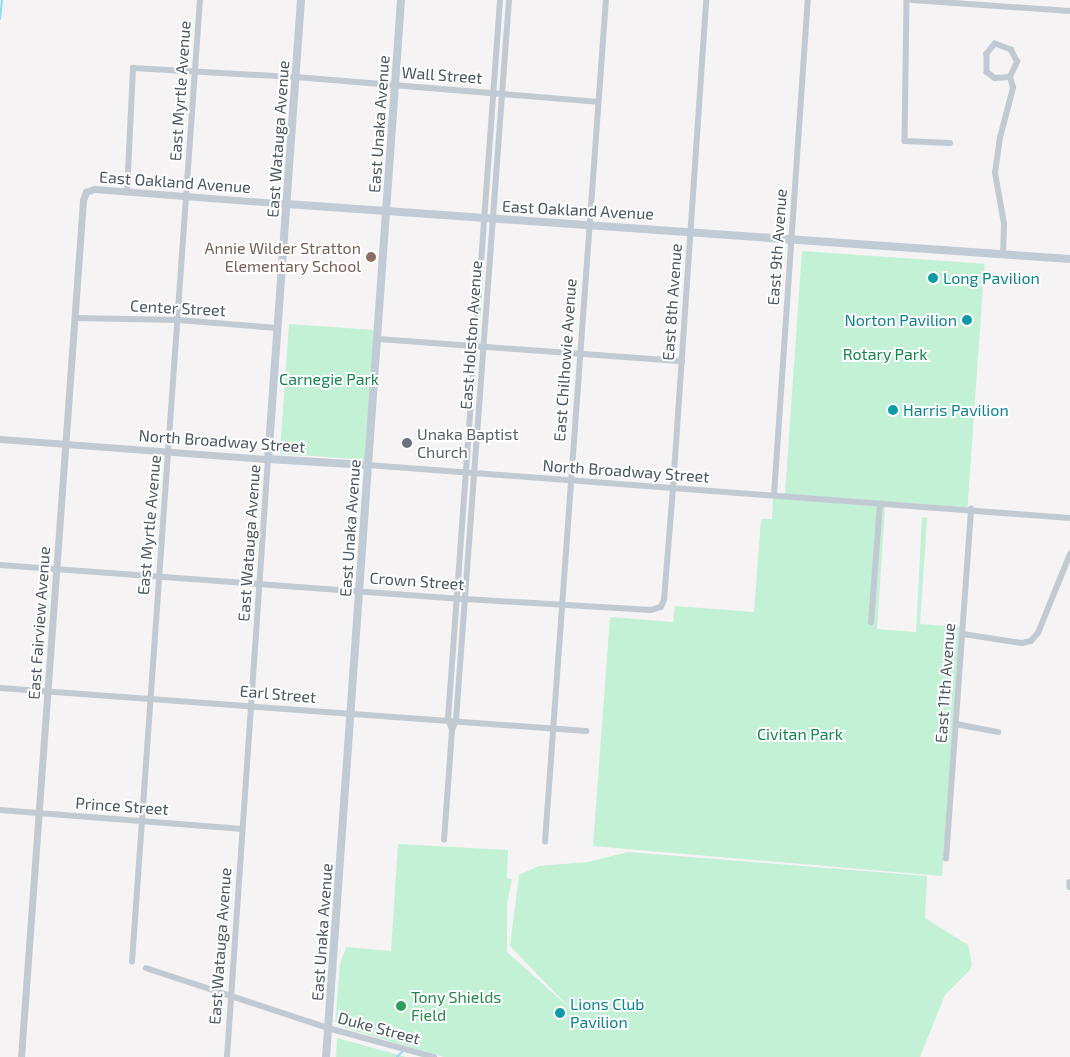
<!DOCTYPE html>
<html>
<head>
<meta charset="utf-8">
<style>
	body { margin:0 }
	#map { position:relative; width:1070px; height:1057px; overflow:hidden; background:#f5f3f3; font-family:"Exo 2",sans-serif }
	div>[style] { position:absolute }
	.green>* { inset:0; background:#c3f1d5; transform-origin:0 0 }
	.stream>* { height:2px; margin:-1px; padding:0 1px; transform-origin:1px; border-radius:1px; background:#90daee }
	.minor>* { height:5.5px; margin:-2.75px; padding:0 2.75px; transform-origin:2.75px; border-radius:2.75px; background:#c1cad2 }
	.tertiary>* { height:7px; margin:-3.5px; padding:0 3.5px; transform-origin:3.5px; border-radius:3.5px; background:#c1cad2 }
	.secondary>* { height:8px; margin:-4px; padding:0 4px; transform-origin:4px; border-radius:4px; background:#c1cbd6 }
	.dots>* { width:14px; height:14px; translate:-50% -50%; box-sizing:border-box; border:2px solid #fff; border-radius:50% }
	span { translate:-50% -50%; white-space:nowrap; text-align:center; line-height:1.15; -webkit-text-stroke:4px #fff; paint-order:stroke }
	.street-label { font-size:16px; color:#4a5661 }
	.education-label { font-size:16px; color:#785e54 }
	.right { translate:-100% -50%; text-align:right }
	.culture-label { font-size:16px; color:#0d838f }
	.left { translate:0 -50%; text-align:left }
	.park-label { font-size:16px; color:#17864f }
	.worship-label { font-size:16px; color:#5b616d }
	.leisure-label { font-size:16px; color:#27864d }
</style>
</head>
<body>
<div id="map">
	<div class="green">
		<i style="left:802px;top:251px;width:183px;height:244px;rotate:4deg"></i>
		<i style="left:289px;top:324px;width:89px;height:130px;rotate:4deg"></i>
		<i style="clip-path:polygon(773px 498px,885px 507px,877px 629px,916px 632px,922px 517px,927px 518px,920px 624px,960px 627px,942px 876px,593px 846px,610px 617px,673px 622px,675px 606px,754px 612px,761px 519px,772px 519px)"></i>
		<i style="clip-path:polygon(398px 844px,508px 850px,507px 878px,512px 879px,507px 904px,507px 952px,571px 1009px,510px 946px,519px 875px,539px 866px,588px 862px,628px 852px,927px 876px,925px 918px,968px 945px,972px 964px,970px 970px,945px 995px,920px 1057px,444px 1057px,335px 1025px,340px 964px,346px 947px,391px 951px)"></i>
		<i style="clip-path:polygon(337px 1038px,406px 1057px,336px 1057px)"></i>
	</div>
	<div class="stream">
		<i style="left:0;top:19px;width:19px;rotate:-84deg"></i>
		<i style="left:397px;top:1057px;width:7px;rotate:-45deg"></i>
	</div>
	<div class="minor">
		<i style="left:907px;top:0;width:141px;rotate:90.8deg"></i>
		<i style="left:905px;top:141px;width:45px;rotate:2.5deg"></i>
		<i style="left:912px;top:0;width:158px;rotate:4deg"></i>
		<i style="left:127px;top:192px;width:124px;rotate:-87.2deg"></i>
		<i style="left:133px;top:68px;width:163px;rotate:3.2deg"></i>
		<i style="left:296px;top:77px;width:303px;rotate:4.7deg"></i>
		<i style="left:1003px;top:254px;width:30px;rotate:-88deg"></i>
		<i style="left:1004px;top:224px;width:52px;rotate:-100deg"></i>
		<i style="left:995px;top:173px;width:35px;rotate:-82deg"></i>
		<i style="left:1000px;top:138px;width:52px;rotate:-75.4deg"></i>
		<i style="left:1013px;top:88px;width:11px;rotate:-105deg"></i>
		<i style="left:1010px;top:77px;width:17px;rotate:-65deg"></i>
		<i style="left:1017px;top:62px;width:13px;rotate:-117deg"></i>
		<i style="left:1011px;top:50px;width:17px;rotate:-159deg"></i>
		<i style="left:995px;top:44px;width:13px;rotate:129deg"></i>
		<i style="left:987px;top:54px;width:18px;rotate:90deg"></i>
		<i style="left:987px;top:72px;width:10px;rotate:37deg"></i>
		<i style="left:995px;top:78px;width:15px;rotate:-4deg"></i>
		<i style="left:76px;top:318px;width:102px;rotate:1.1deg"></i>
		<i style="left:178px;top:320px;width:100px;rotate:4.6deg"></i>
		<i style="left:379px;top:339px;width:304px;rotate:4.2deg"></i>
		<i style="left:368px;top:465px;width:704px;rotate:4.32deg"></i>
		<i style="left:774px;top:495px;width:496px;rotate:-86.1deg"></i>
		<i style="left:0;top:565px;width:466px;rotate:4.2deg"></i>
		<i style="left:465px;top:599px;width:186px;rotate:3.4deg"></i>
		<i style="left:651px;top:610px;width:10px;rotate:-17deg"></i>
		<i style="left:661px;top:607px;width:8px;rotate:-67deg"></i>
		<i style="left:664px;top:600px;width:112px;rotate:-85.4deg"></i>
		<i style="left:673px;top:488px;width:489px;rotate:-86.1deg"></i>
		<i style="left:871px;top:623px;width:119px;rotate:-85.7deg"></i>
		<i style="left:963px;top:634px;width:60px;rotate:8.7deg"></i>
		<i style="left:1022px;top:643px;width:9px;rotate:-13deg"></i>
		<i style="left:1031px;top:641px;width:11px;rotate:-49deg"></i>
		<i style="left:1038px;top:633px;width:85px;rotate:-67.9deg"></i>
		<i style="left:0;top:688px;width:588px;rotate:4.2deg"></i>
		<i style="left:956px;top:724px;width:43px;rotate:10.8deg"></i>
		<i style="left:452px;top:730px;width:12px;rotate:-110deg"></i>
		<i style="left:448px;top:719px;width:721px;rotate:-85.86deg"></i>
		<i style="left:0;top:810px;width:243px;rotate:4.5deg"></i>
		<i style="left:444px;top:840px;width:110px;rotate:-85.8deg"></i>
		<i style="left:452px;top:730px;width:11px;rotate:-68deg"></i>
		<i style="left:456px;top:720px;width:722px;rotate:-85.79deg"></i>
		<i style="left:545px;top:842px;width:844px;rotate:-85.86deg"></i>
		<i style="left:946px;top:859px;width:351px;rotate:-85.9deg"></i>
		<i style="left:1070px;top:882px;width:5px;rotate:90deg"></i>
		<i style="left:132px;top:962px;width:964px;rotate:-85.96deg"></i>
		<i style="left:146px;top:968px;width:192px;rotate:18.2deg"></i>
		<i style="left:328px;top:1028px;width:110px;rotate:15.3deg"></i>
		<i style="left:227px;top:1057px;width:599px;rotate:-86.08deg"></i>
	</div>
	<div class="tertiary">
		<i style="left:0;top:439px;width:269px;rotate:4.3deg"></i>
		<i style="left:21px;top:1057px;width:859px;rotate:-85.86deg"></i>
		<i style="left:83px;top:200px;width:9px;rotate:-69deg"></i>
		<i style="left:86px;top:192px;width:9px;rotate:-21deg"></i>
		<i style="left:94px;top:189px;width:194px;rotate:4.4deg"></i>
	</div>
	<div class="secondary">
		<i style="left:301px;top:0;width:460px;rotate:94.1deg"></i>
		<i style="left:268px;top:459px;width:100px;rotate:3.4deg"></i>
		<i style="left:287px;top:204px;width:785px;rotate:4.02deg"></i>
		<i style="left:326px;top:1057px;width:1060px;rotate:-85.94deg"></i>
	</div>
	<div class="dots">
		<i style="left:371px;top:257px;background:#8d6e63"></i>
		<i style="left:933px;top:278px;background:#0f9aa8"></i>
		<i style="left:967px;top:320px;background:#0f9aa8"></i>
		<i style="left:893px;top:410px;background:#0f9aa8"></i>
		<i style="left:407px;top:443px;background:#6b7280"></i>
		<i style="left:401px;top:1006px;background:#2e9e5b"></i>
		<i style="left:560px;top:1013px;background:#0f9aa8"></i>
	</div>
	<div class="street-label">
		<span style="left:442px;top:75px;rotate:4deg">Wall Street</span>
		<span style="left:180px;top:91px;rotate:-86deg">East Myrtle Avenue</span>
		<span style="left:379px;top:124px;rotate:-86deg">East Unaka Avenue</span>
		<span style="left:278px;top:139px;rotate:-86deg">East Watauga Avenue</span>
		<span style="left:175px;top:182px;rotate:4deg">East Oakland Avenue</span>
		<span style="left:578px;top:210px;rotate:3deg">East Oakland Avenue</span>
		<span style="left:777px;top:247px;rotate:-86deg">East 9th Avenue</span>
		<span style="left:672px;top:302px;rotate:-86deg">East 8th Avenue</span>
		<span style="left:178px;top:308px;rotate:3deg">Center Street</span>
		<span style="left:471px;top:335px;rotate:-86deg">East Holston Avenue</span>
		<span style="left:565px;top:360px;rotate:-86deg">East Chilhowie Avenue</span>
		<span style="left:222px;top:441px;rotate:4deg">North Broadway Street</span>
		<span style="left:626px;top:471px;rotate:4deg">North Broadway Street</span>
		<span style="left:149px;top:525px;rotate:-85deg">East Myrtle Avenue</span>
		<span style="left:350px;top:528px;rotate:-86deg">East Unaka Avenue</span>
		<span style="left:249px;top:543px;rotate:-86deg">East Watauga Avenue</span>
		<span style="left:417px;top:581px;rotate:4deg">Crown Street</span>
		<span style="left:39px;top:623px;rotate:-86deg">East Fairview Avenue</span>
		<span style="left:945px;top:683px;rotate:-86deg">East 11th Avenue</span>
		<span style="left:278px;top:694px;rotate:5deg">Earl Street</span>
		<span style="left:122px;top:806px;rotate:4deg">Prince Street</span>
		<span style="left:322px;top:932px;rotate:-86deg">East Unaka Avenue</span>
		<span style="left:220px;top:946px;rotate:-86deg">East Watauga Avenue</span>
		<span style="left:379px;top:1028px;rotate:15deg">Duke Street</span>
	</div>
	<div class="education-label">
		<span class="right" style="left:361px;top:257px">Annie Wilder Stratton<br>Elementary School</span>
	</div>
	<div class="culture-label">
		<span class="left" style="left:943px;top:278px">Long Pavilion</span>
		<span class="right" style="left:957px;top:320px">Norton Pavilion</span>
		<span class="left" style="left:903px;top:410px">Harris Pavilion</span>
		<span class="left" style="left:570px;top:1013px">Lions Club<br>Pavilion</span>
	</div>
	<div class="park-label">
		<span style="left:885px;top:354px">Rotary Park</span>
		<span style="left:329px;top:379px">Carnegie Park</span>
		<span style="left:800px;top:734px">Civitan Park</span>
	</div>
	<div class="worship-label">
		<span class="left" style="left:417px;top:443px">Unaka Baptist<br>Church</span>
	</div>
	<div class="leisure-label">
		<span class="left" style="left:411px;top:1006px">Tony Shields<br>Field</span>
	</div>
</div>
</body>
</html>
